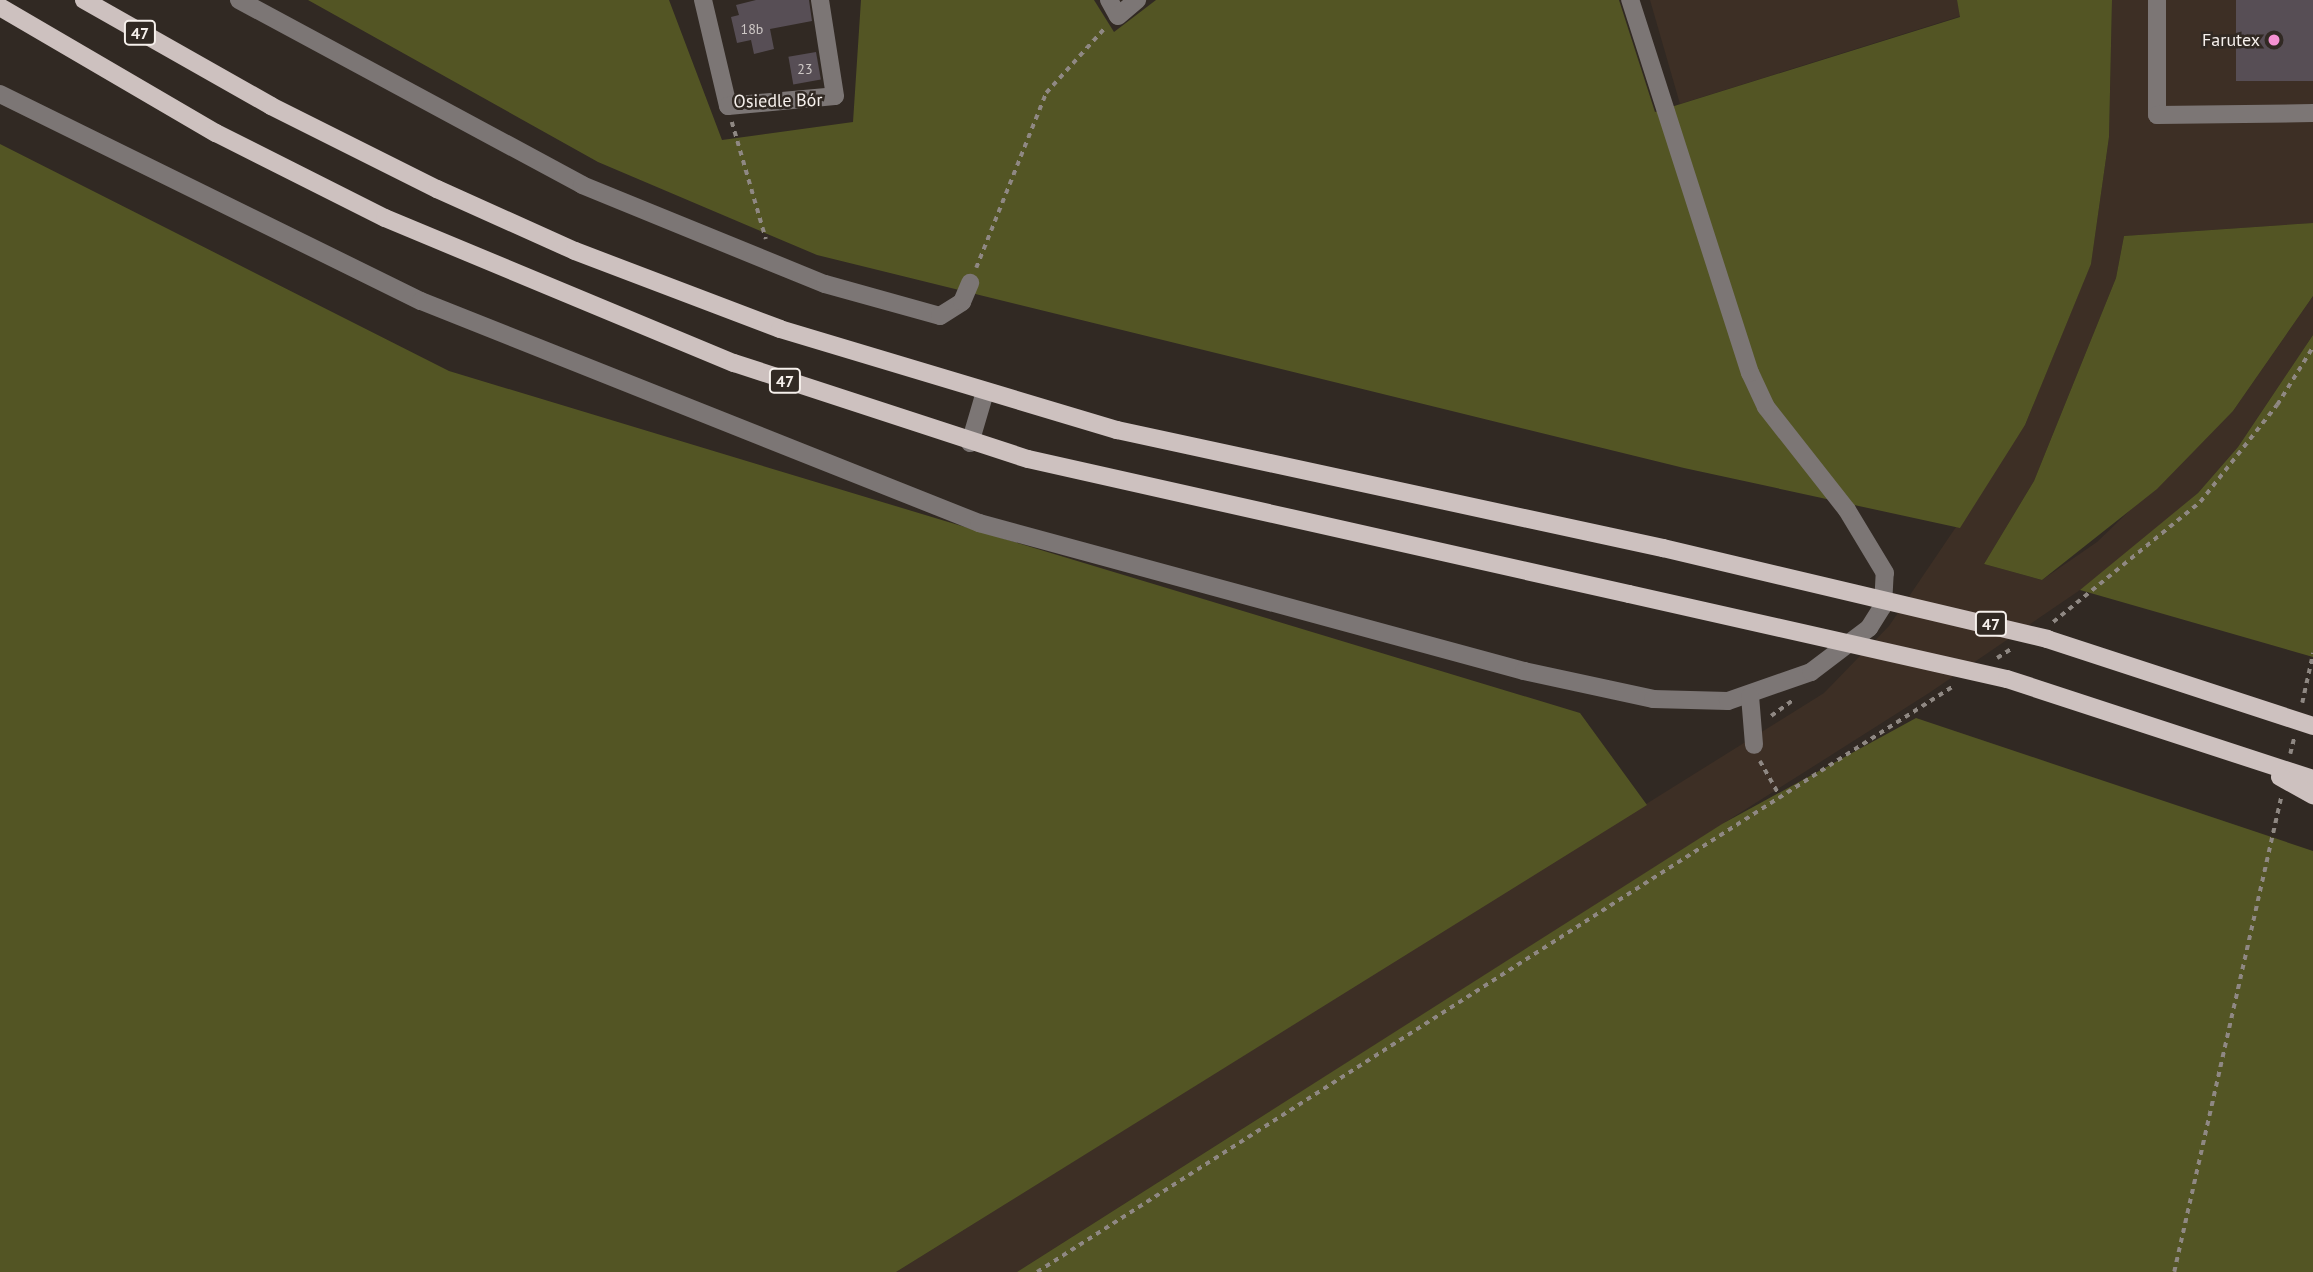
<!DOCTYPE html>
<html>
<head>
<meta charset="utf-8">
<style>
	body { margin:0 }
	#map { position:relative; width:2313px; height:1272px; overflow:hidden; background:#312923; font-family:"PT Sans",sans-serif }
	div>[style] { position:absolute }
	.built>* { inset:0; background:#3d2f25 }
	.forest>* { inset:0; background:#535524 }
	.building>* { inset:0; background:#574e55; transform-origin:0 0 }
	.path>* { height:3.5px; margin-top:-1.75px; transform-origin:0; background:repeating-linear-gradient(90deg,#8f8883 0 5px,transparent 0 10px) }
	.minor>* { height:18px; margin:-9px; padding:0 9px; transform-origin:9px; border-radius:9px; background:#7c7675 }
	.major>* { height:18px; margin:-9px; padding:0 9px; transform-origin:9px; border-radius:9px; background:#cdc1bf }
	.major-bridge>* { height:18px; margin:-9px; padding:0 9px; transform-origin:9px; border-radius:9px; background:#cdc1bf }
	.dots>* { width:19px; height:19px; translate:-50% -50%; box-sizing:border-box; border:4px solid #312923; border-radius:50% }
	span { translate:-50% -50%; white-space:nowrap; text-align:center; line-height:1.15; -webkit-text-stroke:5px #312923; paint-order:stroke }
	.number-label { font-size:14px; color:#cec8c6 }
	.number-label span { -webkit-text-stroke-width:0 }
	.shield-label span { padding:2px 5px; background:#312923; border:2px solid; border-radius:5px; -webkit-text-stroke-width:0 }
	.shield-label { font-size:16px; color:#f6f0ec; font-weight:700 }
	.poi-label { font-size:18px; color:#f6f0ec }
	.right { translate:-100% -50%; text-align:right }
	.street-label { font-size:18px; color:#f6f0ec }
</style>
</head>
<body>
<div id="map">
	<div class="built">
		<i style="clip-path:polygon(1650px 0,1957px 0,1961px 16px,1680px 104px)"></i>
		<i style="clip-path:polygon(2112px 0,2313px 0,2313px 223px,2124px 236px,2116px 278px,2034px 481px,1984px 564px,2042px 580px,2097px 542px,2233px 411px,2313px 296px,2313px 335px,2238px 447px,2198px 493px,2124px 560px,1929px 693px,1017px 1272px,896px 1272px,1824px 693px,1889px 626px,2025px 425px,2091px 263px,2109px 137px)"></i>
	</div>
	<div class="forest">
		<i style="clip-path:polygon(308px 0,669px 0,722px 140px,853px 122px,861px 0,1094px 0,1114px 32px,1156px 0,1619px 0,1655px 112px,1960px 17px,1957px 0,2112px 0,2109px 137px,2091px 264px,2025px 425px,1960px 528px,1684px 468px,817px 255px,598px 162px)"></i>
		<i style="clip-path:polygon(0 144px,449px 371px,1580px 713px,1647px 805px,896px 1272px,0 1272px)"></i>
		<i style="clip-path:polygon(2313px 223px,2313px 296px,2233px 411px,2157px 489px,2042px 580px,1984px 564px,2034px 481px,2116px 278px,2124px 236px)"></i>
		<i style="clip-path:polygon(2313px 335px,2313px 657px,2080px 590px,2198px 493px,2238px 447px)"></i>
		<i style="clip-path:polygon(1916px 718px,2313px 851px,2313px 1272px,1017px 1272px,1722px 824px)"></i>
	</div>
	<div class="building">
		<i style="clip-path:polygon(756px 0,809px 0,812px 21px,770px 29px,774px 49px,754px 54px,751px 40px,737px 43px,731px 17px,739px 15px,736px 5px)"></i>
		<i style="left:2236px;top:0;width:77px;height:81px"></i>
		<i style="left:816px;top:52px;width:28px;height:28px;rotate:80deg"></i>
	</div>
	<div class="path">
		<i style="left:732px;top:122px;width:122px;rotate:73.8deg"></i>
		<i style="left:976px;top:268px;width:188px;rotate:-68.2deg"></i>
		<i style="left:1046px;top:93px;width:86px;rotate:-47.8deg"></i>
		<i style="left:2053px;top:622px;width:190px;rotate:-39.2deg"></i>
		<i style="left:2200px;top:502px;width:124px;rotate:-51.6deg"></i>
		<i style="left:2277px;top:405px;width:68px;rotate:-58.2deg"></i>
		<i style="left:1997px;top:658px;width:17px;rotate:-33deg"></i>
		<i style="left:2302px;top:703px;width:51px;rotate:-77.6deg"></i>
		<i style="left:1771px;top:716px;width:27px;rotate:-36deg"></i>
		<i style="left:2290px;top:754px;width:16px;rotate:-76deg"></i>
		<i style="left:1760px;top:761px;width:43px;rotate:60.4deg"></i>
		<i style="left:1037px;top:1272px;width:1086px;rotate:-32.59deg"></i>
		<i style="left:2174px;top:1272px;width:488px;rotate:-77.3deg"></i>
	</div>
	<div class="minor">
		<i style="left:239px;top:0;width:390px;rotate:28.3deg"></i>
		<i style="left:582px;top:185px;width:262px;rotate:22.2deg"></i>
		<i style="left:825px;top:284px;width:119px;rotate:15.5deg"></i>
		<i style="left:940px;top:316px;width:26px;rotate:-32deg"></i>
		<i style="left:962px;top:302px;width:21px;rotate:-67deg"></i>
		<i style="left:703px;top:0;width:109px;rotate:76.7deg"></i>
		<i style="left:728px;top:106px;width:107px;rotate:-5.3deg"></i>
		<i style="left:835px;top:96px;width:97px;rotate:-98.9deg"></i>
		<i style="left:1109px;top:0;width:18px;rotate:61deg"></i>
		<i style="left:1118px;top:16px;width:25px;rotate:-40deg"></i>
		<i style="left:2157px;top:0;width:115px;rotate:90deg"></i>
		<i style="left:2157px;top:115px;width:156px;rotate:-0.7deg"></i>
		<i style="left:0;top:94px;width:469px;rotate:26.2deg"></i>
		<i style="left:421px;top:301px;width:601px;rotate:21.7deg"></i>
		<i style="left:979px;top:523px;width:565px;rotate:15.19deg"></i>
		<i style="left:1524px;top:671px;width:132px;rotate:12.2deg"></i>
		<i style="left:1653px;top:699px;width:75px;rotate:1.5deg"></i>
		<i style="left:1728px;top:701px;width:88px;rotate:-19.3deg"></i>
		<i style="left:1811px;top:672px;width:73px;rotate:-37.2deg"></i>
		<i style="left:1869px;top:628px;width:26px;rotate:-58deg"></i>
		<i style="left:1883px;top:606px;width:33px;rotate:-87deg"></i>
		<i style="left:1885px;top:573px;width:74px;rotate:-121.1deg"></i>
		<i style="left:1847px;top:510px;width:131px;rotate:-128.2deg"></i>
		<i style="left:1766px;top:407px;width:38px;rotate:-115deg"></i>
		<i style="left:1750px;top:373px;width:392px;rotate:-107.8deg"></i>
		<i style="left:970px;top:443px;width:53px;rotate:-73.6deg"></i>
		<i style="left:1750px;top:696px;width:49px;rotate:85.3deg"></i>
	</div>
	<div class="major">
		<i style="left:84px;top:0;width:215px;rotate:29.5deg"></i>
		<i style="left:271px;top:106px;width:186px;rotate:26.6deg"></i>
		<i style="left:437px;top:189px;width:151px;rotate:24.2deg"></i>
		<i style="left:575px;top:251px;width:219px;rotate:20.8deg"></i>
		<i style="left:780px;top:329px;width:352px;rotate:16.7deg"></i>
		<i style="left:1117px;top:430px;width:559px;rotate:12.2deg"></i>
		<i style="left:0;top:7px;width:250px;rotate:30.3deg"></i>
		<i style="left:216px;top:133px;width:189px;rotate:26.7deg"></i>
		<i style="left:385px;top:218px;width:378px;rotate:22.6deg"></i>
		<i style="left:734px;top:363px;width:309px;rotate:18.1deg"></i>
		<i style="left:1028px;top:459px;width:616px;rotate:12.66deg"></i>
	</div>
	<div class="major-bridge">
		<i style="left:1663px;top:548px;width:395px;rotate:13.3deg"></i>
		<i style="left:2047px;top:639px;width:280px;rotate:18.1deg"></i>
		<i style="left:1629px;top:594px;width:387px;rotate:12.7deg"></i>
		<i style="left:2007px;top:679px;width:322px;rotate:18.1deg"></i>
		<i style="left:2280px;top:777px;width:38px;rotate:29deg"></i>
	</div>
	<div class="dots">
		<i style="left:2274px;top:40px;background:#f591d2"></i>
	</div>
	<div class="number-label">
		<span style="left:752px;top:29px">18b</span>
		<span style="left:805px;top:69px">23</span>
	</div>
	<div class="shield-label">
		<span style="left:140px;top:33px">47</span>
		<span style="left:785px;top:381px">47</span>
		<span style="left:1991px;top:624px">47</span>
	</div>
	<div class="poi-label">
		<span class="right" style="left:2260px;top:40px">Farutex</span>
	</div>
	<div class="street-label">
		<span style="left:778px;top:101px;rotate:-1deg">Osiedle Bór</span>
	</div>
</div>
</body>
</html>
